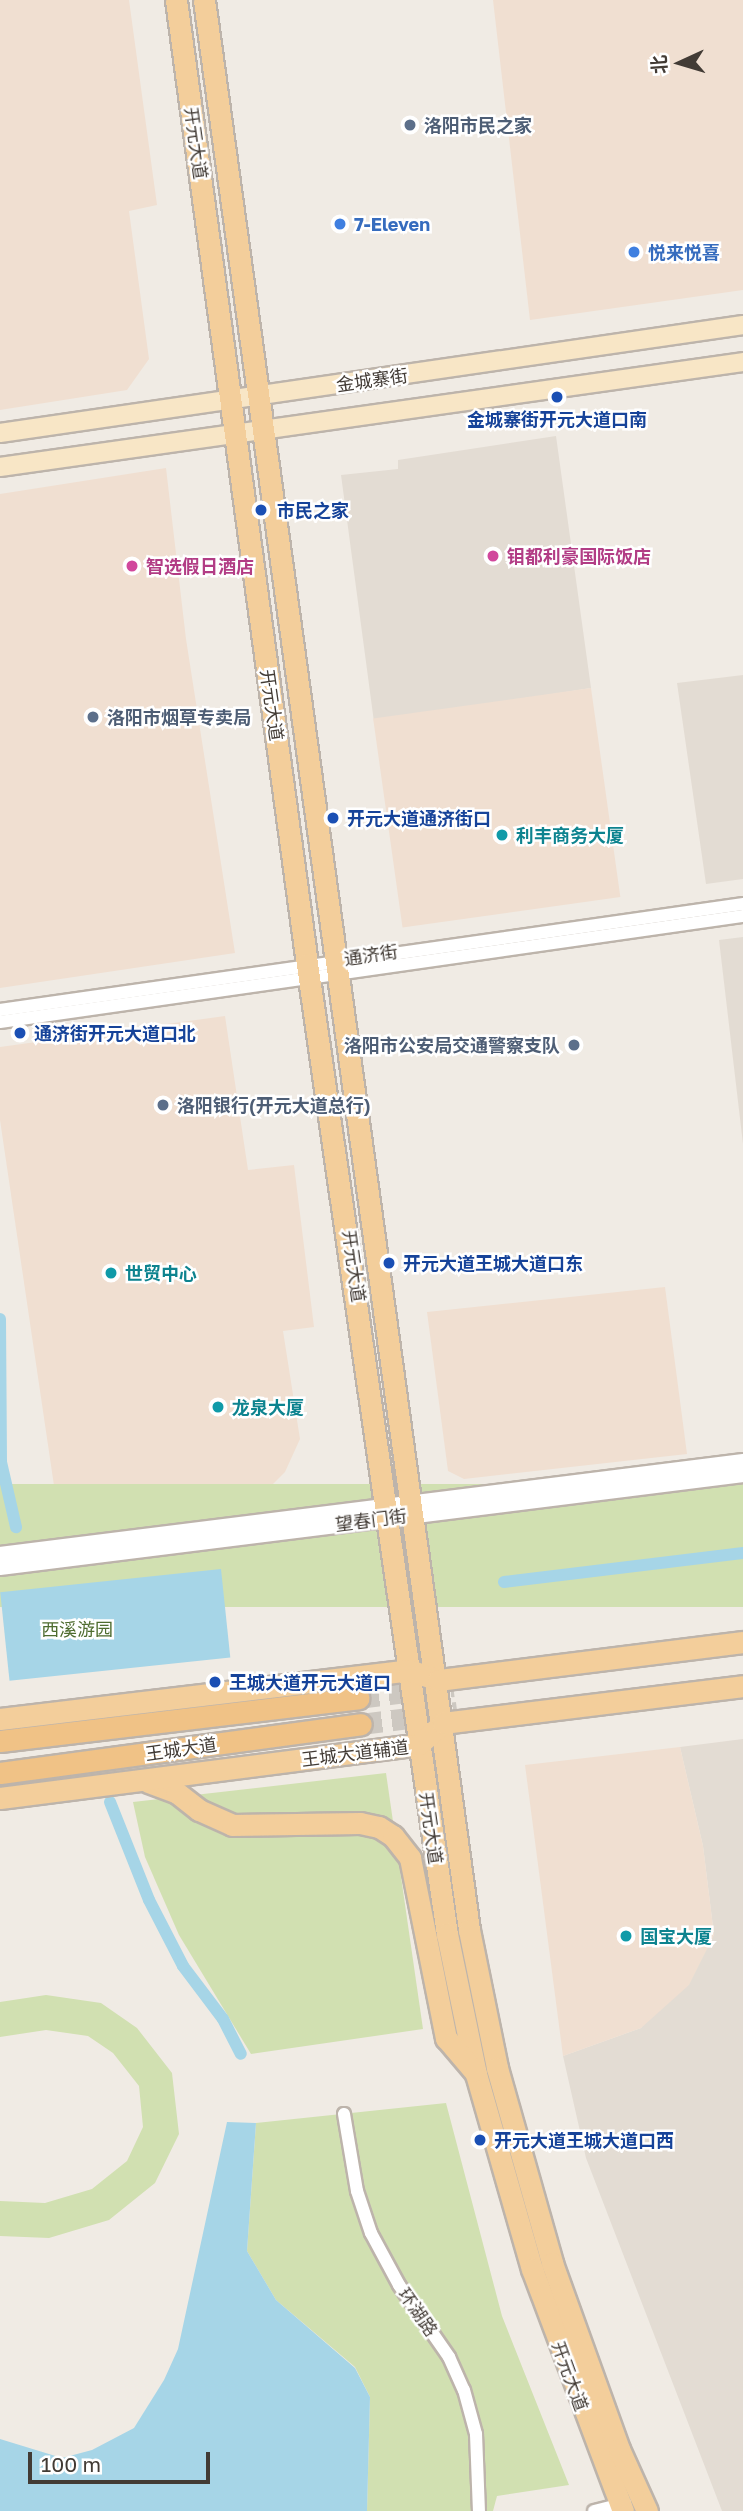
<!DOCTYPE html>
<html>
<head>
<meta charset="utf-8">
<style>
	body { margin:0 }
	#map { position:relative; width:743px; height:2511px; overflow:hidden; background:#f0ebe4; font-family:"Golos Text","Noto Sans SC",sans-serif }
	div>[style] { position:absolute }
	.residential>* { inset:0; background:#e3dcd3 }
	.commercial>* { inset:0; background:#f0dfd1; transform-origin:0 0 }
	.green>* { inset:0; background:#d1e0b1; transform-origin:0 0 }
	.water>* { inset:0; background:#a6d5e7; transform-origin:0 0 }
	.canal>* { height:12px; margin:-6px; padding:0 6px; transform-origin:6px; border-radius:6px; background:#a6d5e7 }
	.trunk-tunnel>* { height:21px; margin-top:-10.5px; transform-origin:0; background:repeating-linear-gradient(90deg,#cdc8c1 0 21px,transparent 0 31px) }
	.roads { filter:drop-shadow(2px 0 #bdb4ab) drop-shadow(-2px 0 #bdb4ab) drop-shadow(0 2px #bdb4ab) drop-shadow(0 -2px #bdb4ab) }
	.minor>* { height:12px; margin:-6px; padding:0 6px; transform-origin:6px; border-radius:6px; background:#fff }
	.tertiary>* { height:16px; margin:-8px; padding:0 8px; transform-origin:8px; border-radius:8px; background:#fff }
	.secondary>* { height:18px; margin:-9px; padding:0 9px; transform-origin:9px; border-radius:9px; background:#f8e6c6 }
	.primary>* { height:21px; margin:-10.5px; padding:0 10.5px; transform-origin:10.5px; border-radius:10.5px; background:#f3ce9b }
	.trunk>* { height:21px; margin:-10.5px; padding:0 10.5px; transform-origin:10.5px; border-radius:10.5px; background:#f0c286 }
	.dots>* { width:19px; height:19px; translate:-50% -50%; box-sizing:border-box; border:4px solid #fff; border-radius:50% }
	span { translate:-50% -50%; white-space:nowrap; text-align:center; line-height:1.15; -webkit-text-stroke:5px #fff; paint-order:stroke }
	.service-label { font-size:18px; color:#4e5e75; font-weight:700 }
	.left { translate:0 -50%; text-align:left }
	.right { translate:-100% -50%; text-align:right }
	.street-label { font-size:18px; color:#423b35 }
	.shop-label { font-size:18px; color:#366cbe; font-weight:700 }
	.transit-label { font-size:18px; color:#164399; font-weight:700 }
	.hotel-label { font-size:18px; color:#b23c85; font-weight:700 }
	.culture-label { font-size:18px; color:#0d838f; font-weight:700 }
	.park-label { font-size:18px; color:#4e6c2f }
	.north { position:absolute; left:645px; top:28px; width:70px; height:70px; -webkit-text-stroke:5px #fff; paint-order:stroke; rotate:266deg; font-size:19px; font-weight:700; line-height:28px; text-align:center; color:#423b35 }
	.north::after { content:''; display:block; margin:auto; width:24px; height:32px; background:#423b35; clip-path:polygon(50% 0,100% 100%,50% 72%,0 100%) }
	.scale { position:absolute; left:28px; top:2452px; width:182px; height:32px; box-sizing:border-box; border:4px solid #423b35; border-top:0; padding-left:9px; font-size:21px; line-height:24px; white-space:nowrap; color:#423b35; -webkit-text-stroke:5px #fff; paint-order:stroke }
</style>
</head>
<body>
<div id="map">
	<div class="residential">
		<i style="clip-path:polygon(556px 436px,591px 688px,374px 722px,341px 475px,398px 469px,398px 460px)"></i>
		<i style="clip-path:polygon(743px 675px,743px 879px,706px 884px,677px 683px)"></i>
		<i style="clip-path:polygon(743px 937px,743px 1144px,719px 940px)"></i>
		<i style="clip-path:polygon(743px 1739px,743px 2511px,722px 2511px,586px 2158px,563px 2056px,641px 2028px,714px 1935px,703px 1846px,680px 1747px)"></i>
	</div>
	<div class="commercial">
		<i style="clip-path:polygon(0 0,129px 0,157px 205px,129px 211px,149px 359px,127px 390px,0 410px)"></i>
		<i style="clip-path:polygon(493px 0,743px 0,743px 290px,530px 320px)"></i>
		<i style="clip-path:polygon(166px 468px,186px 639px,235px 953px,0 988px,0 494px)"></i>
		<i style="left:591px;top:688px;width:211px;height:220px;rotate:82deg"></i>
		<i style="clip-path:polygon(225px 1016px,248px 1170px,294px 1165px,314px 1327px,283px 1331px,300px 1439px,285px 1472px,256px 1501px,61px 1533px,0 1120px,0 1047px)"></i>
		<i style="clip-path:polygon(665px 1287px,687px 1454px,464px 1479px,448px 1471px,427px 1312px)"></i>
		<i style="clip-path:polygon(680px 1747px,703px 1846px,714px 1935px,689px 1985px,641px 2028px,563px 2056px,525px 1765px)"></i>
	</div>
	<div class="green">
		<i style="left:743px;top:1484px;width:123px;height:749px;rotate:90deg"></i>
		<i style="clip-path:polygon(386px 1773px,423px 2029px,251px 2054px,179px 1935px,145px 1857px,133px 1802px)"></i>
		<i style="clip-path:polygon(46px 1995px,101px 2003px,137px 2028px,172px 2073px,179px 2134px,155px 2183px,109px 2220px,49px 2238px,0 2236px,0 2201px,45px 2203px,92px 2189px,127px 2161px,143px 2127px,139px 2086px,113px 2053px,88px 2036px,46px 2030px,0 2037px,0 2002px)"></i>
		<i style="clip-path:polygon(446px 2103px,502px 2316px,569px 2485px,497px 2496px,493px 2511px,367px 2511px,370px 2397px,355px 2367px,276px 2300px,247px 2251px,256px 2123px)"></i>
	</div>
	<div class="water">
		<i style="left:221px;top:1569px;width:89px;height:222px;rotate:84deg"></i>
		<i style="clip-path:polygon(227px 2122px,256px 2123px,247px 2251px,276px 2300px,355px 2368px,370px 2397px,367px 2511px,0 2511px,0 2439px,62px 2458px,92px 2450px,134px 2428px,164px 2380px,178px 2349px)"></i>
	</div>
	<div class="canal">
		<i style="left:0;top:1319px;width:143px;rotate:89.6deg"></i>
		<i style="left:1px;top:1462px;width:67px;rotate:77deg"></i>
		<i style="left:504px;top:1582px;width:241px;rotate:-6.9deg"></i>
		<i style="left:110px;top:1802px;width:105px;rotate:68.3deg"></i>
		<i style="left:149px;top:1900px;width:74px;rotate:62.7deg"></i>
		<i style="left:183px;top:1966px;width:66px;rotate:53deg"></i>
		<i style="left:223px;top:2019px;width:39px;rotate:63deg"></i>
	</div>
	<div class="trunk-tunnel">
		<i style="left:358px;top:1698px;width:96px;rotate:-7.2deg"></i>
		<i style="left:361px;top:1724px;width:97px;rotate:-7.1deg"></i>
	</div>
	<div class="roads">
		<div class="minor">
			<i style="left:0;top:1010px;width:751px;rotate:-8.12deg"></i>
			<i style="left:0;top:1022px;width:751px;rotate:-8.12deg"></i>
			<i style="left:344px;top:2114px;width:78px;rotate:80.4deg"></i>
			<i style="left:357px;top:2191px;width:44px;rotate:71.6deg"></i>
			<i style="left:371px;top:2233px;width:59px;rotate:61.7deg"></i>
			<i style="left:399px;top:2285px;width:88px;rotate:55.2deg"></i>
			<i style="left:449px;top:2357px;width:36px;rotate:66deg"></i>
			<i style="left:464px;top:2390px;width:46px;rotate:74.7deg"></i>
			<i style="left:476px;top:2434px;width:77px;rotate:87.8deg"></i>
			<i style="left:594px;top:2511px;width:32px;rotate:-14deg"></i>
		</div>
		<div class="tertiary">
			<i style="left:0;top:1555px;width:749px;rotate:-7.13deg"></i>
			<i style="left:0;top:1567px;width:749px;rotate:-7.13deg"></i>
		</div>
		<div class="secondary">
			<i style="left:0;top:433px;width:751px;rotate:-8.27deg"></i>
			<i style="left:0;top:467px;width:750px;rotate:-8.04deg"></i>
		</div>
		<div class="primary">
			<i style="left:176px;top:0;width:973px;rotate:82.26deg"></i>
			<i style="left:307px;top:964px;width:980px;rotate:81.79deg"></i>
			<i style="left:447px;top:1934px;width:143px;rotate:78.3deg"></i>
			<i style="left:476px;top:2074px;width:203px;rotate:74deg"></i>
			<i style="left:532px;top:2269px;width:259px;rotate:69.4deg"></i>
			<i style="left:204px;top:0;width:1948px;rotate:82.18deg"></i>
			<i style="left:469px;top:1930px;width:141px;rotate:78.5deg"></i>
			<i style="left:497px;top:2068px;width:203px;rotate:74.2deg"></i>
			<i style="left:552px;top:2263px;width:198px;rotate:70.2deg"></i>
			<i style="left:619px;top:2449px;width:68px;rotate:65.7deg"></i>
			<i style="left:0;top:1719px;width:412px;rotate:-6.8deg"></i>
			<i style="left:409px;top:1670px;width:31px;rotate:19deg"></i>
			<i style="left:438px;top:1680px;width:307px;rotate:-7.1deg"></i>
			<i style="left:148px;top:1782px;width:30px;rotate:20deg"></i>
			<i style="left:176px;top:1792px;width:29px;rotate:38deg"></i>
			<i style="left:199px;top:1810px;width:36px;rotate:24deg"></i>
			<i style="left:232px;top:1825px;width:128px;rotate:-0.9deg"></i>
			<i style="left:360px;top:1823px;width:19px;rotate:12deg"></i>
			<i style="left:379px;top:1827px;width:17px;rotate:33deg"></i>
			<i style="left:393px;top:1836px;width:28px;rotate:52deg"></i>
			<i style="left:410px;top:1858px;width:184px;rotate:78.7deg"></i>
			<i style="left:446px;top:2038px;width:43px;rotate:49.7deg"></i>
			<i style="left:0;top:1798px;width:422px;rotate:-7.3deg"></i>
			<i style="left:419px;top:1744px;width:32px;rotate:-41deg"></i>
			<i style="left:443px;top:1723px;width:302px;rotate:-7deg"></i>
		</div>
		<div class="trunk">
			<i style="left:0;top:1741px;width:361px;rotate:-6.8deg"></i>
			<i style="left:0;top:1773px;width:364px;rotate:-7.7deg"></i>
		</div>
	</div>
	<div class="dots">
		<i style="left:410px;top:125px;background:#5c6f8a"></i>
		<i style="left:340px;top:224px;background:#3f7fe0"></i>
		<i style="left:634px;top:252px;background:#3f7fe0"></i>
		<i style="left:557px;top:397px;background:#1a4fb4"></i>
		<i style="left:261px;top:510px;background:#1a4fb4"></i>
		<i style="left:493px;top:556px;background:#d1479c"></i>
		<i style="left:132px;top:566px;background:#d1479c"></i>
		<i style="left:93px;top:717px;background:#5c6f8a"></i>
		<i style="left:333px;top:818px;background:#1a4fb4"></i>
		<i style="left:502px;top:835px;background:#0f9aa8"></i>
		<i style="left:20px;top:1033px;background:#1a4fb4"></i>
		<i style="left:574px;top:1045px;background:#5c6f8a"></i>
		<i style="left:163px;top:1105px;background:#5c6f8a"></i>
		<i style="left:389px;top:1263px;background:#1a4fb4"></i>
		<i style="left:111px;top:1273px;background:#0f9aa8"></i>
		<i style="left:218px;top:1407px;background:#0f9aa8"></i>
		<i style="left:215px;top:1682px;background:#1a4fb4"></i>
		<i style="left:626px;top:1936px;background:#0f9aa8"></i>
		<i style="left:480px;top:2140px;background:#1a4fb4"></i>
	</div>
	<div class="service-label">
		<span class="left" style="left:424px;top:125px">洛阳市民之家</span>
		<span class="left" style="left:107px;top:717px">洛阳市烟草专卖局</span>
		<span class="right" style="left:560px;top:1045px">洛阳市公安局交通警察支队</span>
		<span class="left" style="left:177px;top:1105px">洛阳银行(开元大道总行)</span>
	</div>
	<div class="street-label">
		<span style="left:196px;top:143px;rotate:82deg">开元大道</span>
		<span style="left:372px;top:380px;rotate:-8deg">金城寨街</span>
		<span style="left:272px;top:705px;rotate:82deg">开元大道</span>
		<span style="left:371px;top:955px;rotate:-8deg">通济街</span>
		<span style="left:354px;top:1266px;rotate:82deg">开元大道</span>
		<span style="left:371px;top:1520px;rotate:-7deg">望春门街</span>
		<span style="left:181px;top:1749px;rotate:-8deg">王城大道</span>
		<span style="left:355px;top:1753px;rotate:-7deg">王城大道辅道</span>
		<span style="left:431px;top:1828px;rotate:82deg">开元大道</span>
		<span style="left:418px;top:2312px;rotate:55deg">环湖路</span>
		<span style="left:570px;top:2376px;rotate:70deg">开元大道</span>
	</div>
	<div class="shop-label">
		<span class="left" style="left:354px;top:224px">7-Eleven</span>
		<span class="left" style="left:648px;top:252px">悦来悦喜</span>
	</div>
	<div class="transit-label">
		<span style="left:557px;top:419px">金城寨街开元大道口南</span>
		<span class="left" style="left:277px;top:510px">市民之家</span>
		<span class="left" style="left:347px;top:818px">开元大道通济街口</span>
		<span class="left" style="left:34px;top:1033px">通济街开元大道口北</span>
		<span class="left" style="left:403px;top:1263px">开元大道王城大道口东</span>
		<span class="left" style="left:229px;top:1682px">王城大道开元大道口</span>
		<span class="left" style="left:494px;top:2140px">开元大道王城大道口西</span>
	</div>
	<div class="hotel-label">
		<span class="left" style="left:507px;top:556px">钼都利豪国际饭店</span>
		<span class="left" style="left:146px;top:566px">智选假日酒店</span>
	</div>
	<div class="culture-label">
		<span class="left" style="left:516px;top:835px">利丰商务大厦</span>
		<span class="left" style="left:125px;top:1273px">世贸中心</span>
		<span class="left" style="left:232px;top:1407px">龙泉大厦</span>
		<span class="left" style="left:640px;top:1936px">国宝大厦</span>
	</div>
	<div class="park-label">
		<span style="left:77px;top:1629px">西溪游园</span>
	</div>
	<div class="north">北</div>
	<div class="scale">100 m</div>
</div>
</body>
</html>
